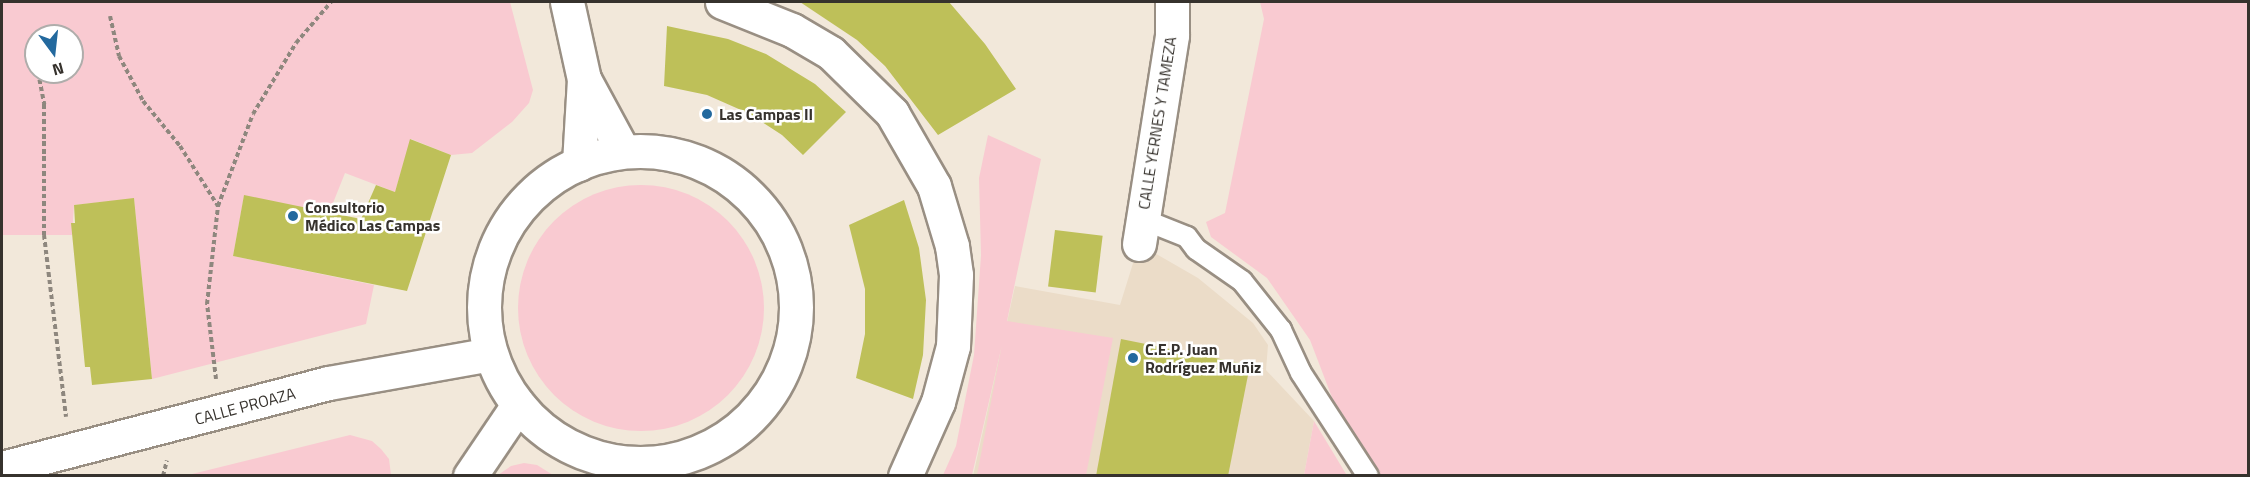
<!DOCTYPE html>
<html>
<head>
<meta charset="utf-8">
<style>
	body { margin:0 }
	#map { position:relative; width:2250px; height:477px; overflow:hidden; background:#f2e8da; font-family:"Titillium Web",sans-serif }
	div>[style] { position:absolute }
	.built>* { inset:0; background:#ebdcc8 }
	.green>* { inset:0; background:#f9cad1 }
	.round { border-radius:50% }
	.building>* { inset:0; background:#bec059; transform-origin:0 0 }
	.path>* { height:4px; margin-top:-2px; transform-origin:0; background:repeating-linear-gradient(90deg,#8e877e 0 4.5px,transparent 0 7.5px) }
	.roads { filter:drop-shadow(2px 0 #998f83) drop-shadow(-2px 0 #998f83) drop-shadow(0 2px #998f83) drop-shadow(0 -2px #998f83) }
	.lane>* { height:20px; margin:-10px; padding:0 10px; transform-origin:10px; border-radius:10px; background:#fff }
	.street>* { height:33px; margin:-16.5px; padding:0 16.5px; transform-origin:16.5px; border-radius:16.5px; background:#fff }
	.street>.ring { margin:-16.5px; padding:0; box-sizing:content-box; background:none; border:33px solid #fff; border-radius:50% }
	.dots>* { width:16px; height:16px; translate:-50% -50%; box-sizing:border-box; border:3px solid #fff; border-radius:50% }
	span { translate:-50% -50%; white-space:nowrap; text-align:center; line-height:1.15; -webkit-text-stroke:5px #fff; paint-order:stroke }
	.poi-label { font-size:16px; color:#36322d; font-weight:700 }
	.left { translate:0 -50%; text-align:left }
	.street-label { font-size:16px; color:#36322d }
	.frame { position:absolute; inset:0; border:3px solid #36322d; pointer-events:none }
	.north { position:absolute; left:24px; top:24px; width:60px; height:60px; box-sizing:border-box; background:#fff; border:2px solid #afadab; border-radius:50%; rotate:165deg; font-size:16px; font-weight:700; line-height:24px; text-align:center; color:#36322d }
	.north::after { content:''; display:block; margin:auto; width:21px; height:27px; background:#23699e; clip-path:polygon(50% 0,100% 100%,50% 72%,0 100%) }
</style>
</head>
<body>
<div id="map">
	<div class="built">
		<i style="clip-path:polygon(1139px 244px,1198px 278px,1253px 323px,1268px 345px,1266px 370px,1314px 421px,1304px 475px,973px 476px,1015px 286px,1120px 305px)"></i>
	</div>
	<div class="green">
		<i style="clip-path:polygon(evenodd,2px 2px,510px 2px,533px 90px,529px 103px,512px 122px,472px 153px,451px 155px,411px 139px,395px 192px,345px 173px,329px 213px,244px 196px,233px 256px,374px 285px,366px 324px,152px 379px,134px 199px,74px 205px,72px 235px,2px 235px,2px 2px,36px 36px,72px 36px,72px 72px,36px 72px,36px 36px)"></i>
		<i style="clip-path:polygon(1260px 2px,2248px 2px,2248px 475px,1380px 475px,1333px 400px,1310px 340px,1267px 278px,1211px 237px,1206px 222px,1225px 213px,1264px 19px)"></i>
		<i style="clip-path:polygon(988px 135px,1041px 159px,1007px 321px,1113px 338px,1086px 475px,977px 475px,1002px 345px,972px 475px,943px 475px,956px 446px,974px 355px,981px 255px,979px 178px)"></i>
		<i class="round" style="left:518px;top:185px;width:246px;height:246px"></i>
		<i style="clip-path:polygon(1314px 421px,1346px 474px,1347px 475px,1304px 475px)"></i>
		<i style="clip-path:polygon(350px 435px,372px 441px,381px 449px,389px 459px,391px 475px,188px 475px)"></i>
		<i style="clip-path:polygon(524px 463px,537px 465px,553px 475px,498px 475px,511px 466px)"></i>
	</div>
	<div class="building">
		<i style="clip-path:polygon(800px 2px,949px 2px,985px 44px,1016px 89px,938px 135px,885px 66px,857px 40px)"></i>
		<i style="clip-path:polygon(667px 26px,728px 39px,766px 54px,815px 84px,846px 112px,803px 155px,782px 135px,750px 114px,707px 95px,664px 86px)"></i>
		<i style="clip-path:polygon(410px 139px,451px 155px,407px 291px,233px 256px,244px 195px,361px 219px,376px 185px,395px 192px)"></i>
		<i style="clip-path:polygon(134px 198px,152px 379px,92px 385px,90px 367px,85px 367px,71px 223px,75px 223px,74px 205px)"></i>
		<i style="clip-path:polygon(904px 200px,919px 248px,926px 300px,923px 355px,913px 399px,856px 378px,865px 334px,865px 289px,849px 225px)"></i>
		<i style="left:1055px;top:230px;width:48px;height:57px;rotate:7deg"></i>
		<i style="clip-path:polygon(1121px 339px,1250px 365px,1228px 476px,1096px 476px)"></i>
	</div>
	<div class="path">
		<i style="left:110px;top:16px;width:41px;rotate:77.3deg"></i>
		<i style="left:119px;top:56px;width:51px;rotate:61.9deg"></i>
		<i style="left:143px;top:101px;width:58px;rotate:50.6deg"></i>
		<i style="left:180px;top:146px;width:71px;rotate:57.7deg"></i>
		<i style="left:39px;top:36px;width:5px;rotate:-79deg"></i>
		<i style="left:36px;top:59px;width:1px;rotate:90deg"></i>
		<i style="left:38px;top:72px;width:33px;rotate:79deg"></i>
		<i style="left:44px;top:104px;width:131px;rotate:90deg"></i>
		<i style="left:44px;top:235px;width:183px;rotate:83.1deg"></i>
		<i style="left:216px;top:379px;width:76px;rotate:-96.8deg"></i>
		<i style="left:207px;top:304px;width:99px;rotate:-83.6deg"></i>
		<i style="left:218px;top:206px;width:98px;rotate:-69.2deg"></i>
		<i style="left:253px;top:114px;width:83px;rotate:-58.8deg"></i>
		<i style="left:296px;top:43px;width:54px;rotate:-49.5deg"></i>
		<i style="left:163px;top:476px;width:16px;rotate:-76deg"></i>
	</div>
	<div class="roads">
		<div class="lane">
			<i style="left:1142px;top:219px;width:48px;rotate:21.8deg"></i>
			<i style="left:1187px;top:237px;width:15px;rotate:53deg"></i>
			<i style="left:1196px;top:249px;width:56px;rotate:34.8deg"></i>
			<i style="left:1242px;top:281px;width:63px;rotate:51.5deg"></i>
			<i style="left:1281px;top:330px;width:47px;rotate:65.1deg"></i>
			<i style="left:1301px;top:373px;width:123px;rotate:57deg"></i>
		</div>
		<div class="street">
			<i style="left:567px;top:2px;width:79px;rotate:77.6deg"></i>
			<i style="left:584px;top:79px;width:85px;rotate:93.4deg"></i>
			<i style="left:722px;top:2px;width:75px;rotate:21.8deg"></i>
			<i style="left:792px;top:30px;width:45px;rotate:30.5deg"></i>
			<i style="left:831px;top:53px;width:86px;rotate:44.5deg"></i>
			<i style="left:892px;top:113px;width:84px;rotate:60.1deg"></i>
			<i style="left:934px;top:186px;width:63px;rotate:73.3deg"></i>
			<i style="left:952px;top:246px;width:29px;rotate:82deg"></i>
			<i style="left:956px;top:275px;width:71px;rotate:92.4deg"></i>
			<i style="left:953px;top:346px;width:58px;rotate:105deg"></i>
			<i style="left:938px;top:402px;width:81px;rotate:114deg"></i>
			<i style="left:584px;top:79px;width:82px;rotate:61.6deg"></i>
			<i class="ring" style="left:484px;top:151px;width:279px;height:279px"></i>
			<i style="left:1139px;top:244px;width:212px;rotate:-81deg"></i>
			<i style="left:1172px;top:35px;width:33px;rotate:-90deg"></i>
			<i style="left:2px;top:468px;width:337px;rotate:-14.6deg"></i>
			<i style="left:328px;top:383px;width:165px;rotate:-10.1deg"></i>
			<i style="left:470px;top:476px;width:86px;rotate:-55.9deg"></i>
		</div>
	</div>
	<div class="dots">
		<i style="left:707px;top:114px;background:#23699e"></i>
		<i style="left:293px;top:216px;background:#23699e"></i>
		<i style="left:1133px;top:358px;background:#23699e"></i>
	</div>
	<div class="poi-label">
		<span class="left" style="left:719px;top:114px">Las Campas II</span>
		<span class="left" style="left:305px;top:216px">Consultorio<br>Médico Las Campas</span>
		<span class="left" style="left:1145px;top:358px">C.E.P. Juan<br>Rodríguez Muñiz</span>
	</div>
	<div class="street-label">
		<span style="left:1157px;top:123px;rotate:-81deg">CALLE YERNES Y TAMEZA</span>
		<span style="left:245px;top:406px;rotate:-15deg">CALLE PROAZA</span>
	</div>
	<div class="frame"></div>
	<div class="north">N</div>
</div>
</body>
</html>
